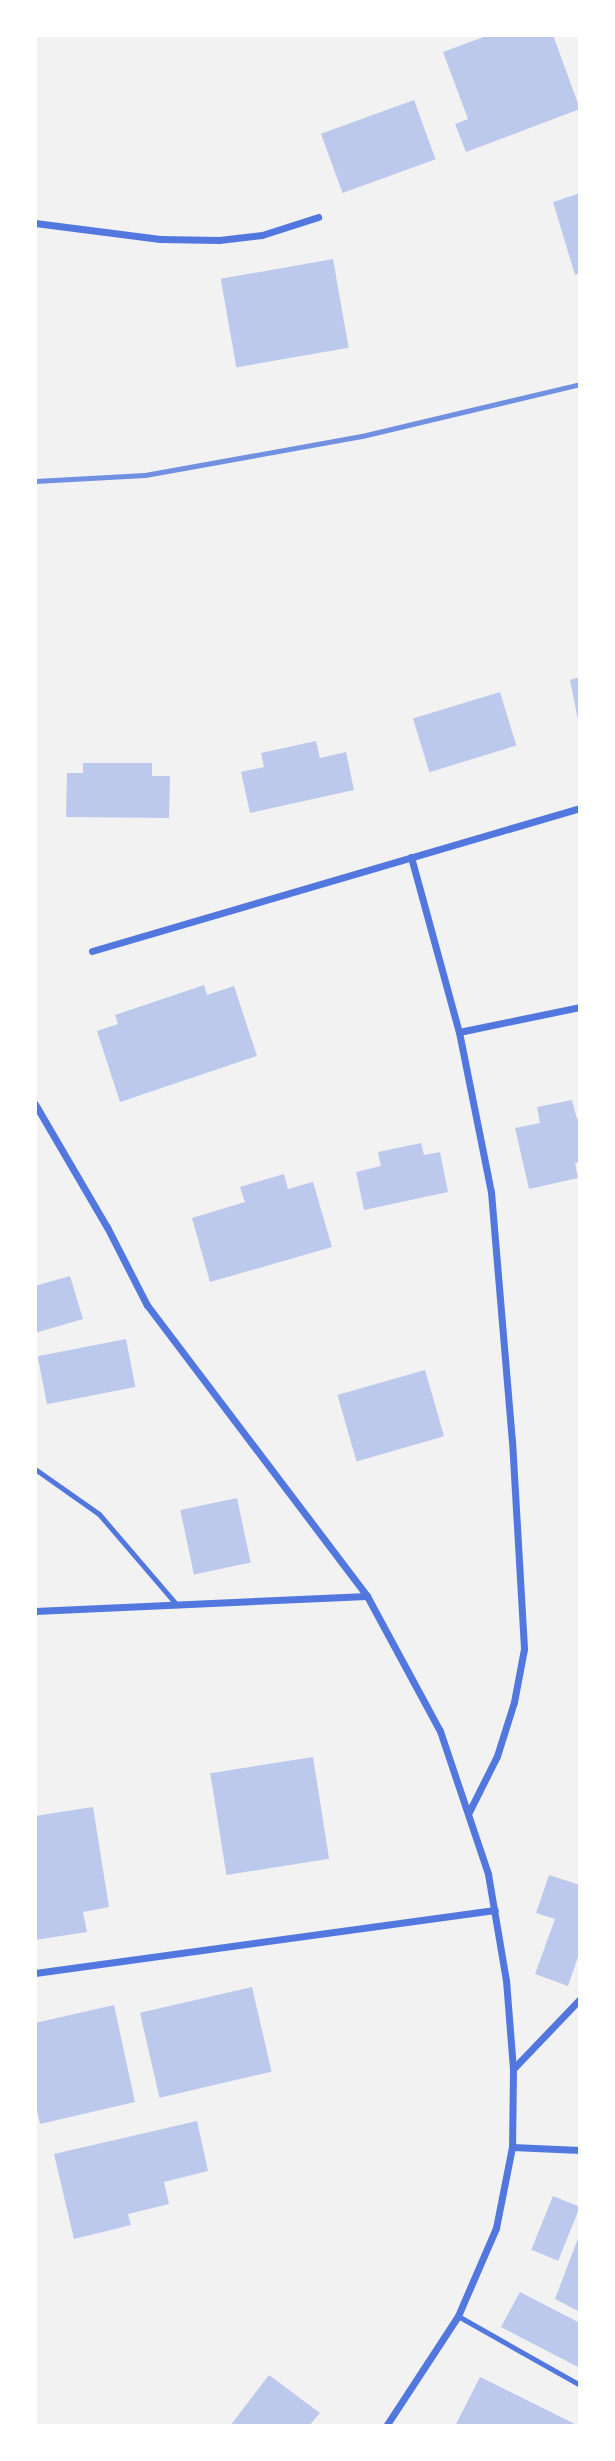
<!DOCTYPE html>
<html>
<head>
<meta charset="utf-8">
<style>
	body { margin:0 }
	#map { position:relative; width:615px; height:2461px; overflow:hidden; background:#f2f2f2; font-family:Signika,sans-serif }
	div>[style] { position:absolute }
	.building>* { inset:0; background:#bdc9ec; transform-origin:0 0 }
	.service>* { height:5px; margin:-2.5px; padding:0 2.5px; transform-origin:2.5px; border-radius:2.5px; background:#5277de }
	.minor>* { height:7px; margin:-3.5px; padding:0 3.5px; transform-origin:3.5px; border-radius:3.5px; background:#5277de }
	.rail>* { height:5px; margin:-2.5px; padding:0 2.5px; transform-origin:2.5px; border-radius:2.5px; background:#7290e2 }
	span { translate:-50% -50%; white-space:nowrap; text-align:center; line-height:1.15; -webkit-text-stroke:7px #fff; paint-order:stroke }
	.frame { position:absolute; inset:0; border:37px solid #fff; pointer-events:none }
</style>
</head>
<body>
<div id="map">
	<div class="building">
		<i style="clip-path:polygon(489px 35px,553px 35px,580px 109px,466px 152px,455px 124px,468px 119px,443px 52px)"></i>
		<i style="left:414px;top:100px;width:63px;height:99px;rotate:70deg"></i>
		<i style="clip-path:polygon(580px 193px,580px 273px,575px 275px,553px 202px)"></i>
		<i style="left:333px;top:259px;width:90px;height:114px;rotate:80deg"></i>
		<i style="clip-path:polygon(580px 677px,580px 725px,579px 725px,570px 680px)"></i>
		<i style="left:500px;top:692px;width:56px;height:91px;rotate:73deg"></i>
		<i style="clip-path:polygon(316px 741px,320px 758px,346px 752px,354px 790px,250px 813px,241px 772px,264px 767px,261px 753px)"></i>
		<i style="clip-path:polygon(83px 763px,152px 763px,152px 776px,170px 776px,169px 818px,66px 817px,67px 773px,83px 773px)"></i>
		<i style="clip-path:polygon(204px 985px,207px 995px,234px 986px,257px 1056px,120px 1102px,97px 1031px,118px 1024px,115px 1015px)"></i>
		<i style="clip-path:polygon(572px 1100px,577px 1119px,580px 1118px,580px 1162px,575px 1163px,578px 1178px,529px 1189px,515px 1128px,540px 1123px,537px 1107px)"></i>
		<i style="clip-path:polygon(421px 1143px,424px 1155px,440px 1152px,448px 1192px,364px 1210px,356px 1172px,381px 1166px,378px 1152px)"></i>
		<i style="clip-path:polygon(284px 1174px,288px 1189px,313px 1182px,332px 1247px,210px 1282px,192px 1218px,245px 1202px,240px 1187px)"></i>
		<i style="clip-path:polygon(70px 1276px,83px 1319px,35px 1333px,35px 1286px)"></i>
		<i style="left:126px;top:1339px;width:49px;height:90px;rotate:79deg"></i>
		<i style="left:425px;top:1370px;width:69px;height:91px;rotate:74deg"></i>
		<i style="left:237px;top:1498px;width:66px;height:58px;rotate:78deg"></i>
		<i style="left:313px;top:1757px;width:103px;height:104px;rotate:81deg"></i>
		<i style="clip-path:polygon(93px 1807px,109px 1907px,83px 1912px,87px 1932px,35px 1940px,35px 1816px)"></i>
		<i style="clip-path:polygon(549px 1875px,580px 1885px,580px 1951px,568px 1986px,535px 1974px,555px 1919px,536px 1913px)"></i>
		<i style="left:252px;top:1987px;width:87px;height:115px;rotate:77deg"></i>
		<i style="clip-path:polygon(114px 2005px,135px 2102px,40px 2124px,35px 2101px,35px 2023px)"></i>
		<i style="clip-path:polygon(197px 2121px,208px 2171px,164px 2182px,169px 2204px,128px 2214px,131px 2225px,74px 2239px,54px 2154px)"></i>
		<i style="left:553px;top:2196px;width:29px;height:58px;rotate:22deg"></i>
		<i style="clip-path:polygon(580px 2233px,580px 2312px,555px 2299px)"></i>
		<i style="clip-path:polygon(520px 2292px,580px 2323px,580px 2368px,501px 2327px)"></i>
		<i style="clip-path:polygon(269px 2375px,320px 2413px,309px 2426px,230px 2426px)"></i>
		<i style="clip-path:polygon(480px 2377px,579px 2426px,455px 2426px)"></i>
	</div>
	<div class="service">
		<i style="left:35px;top:1469px;width:78px;rotate:35.1deg"></i>
		<i style="left:99px;top:1514px;width:120px;rotate:49.4deg"></i>
		<i style="left:458px;top:2316px;width:140px;rotate:29.5deg"></i>
	</div>
	<div class="minor">
		<i style="left:35px;top:223px;width:126px;rotate:7.3deg"></i>
		<i style="left:160px;top:239px;width:59px;rotate:1deg"></i>
		<i style="left:219px;top:240px;width:43px;rotate:-6.6deg"></i>
		<i style="left:262px;top:235px;width:59px;rotate:-17.8deg"></i>
		<i style="left:411px;top:857px;width:181px;rotate:74.7deg"></i>
		<i style="left:459px;top:1032px;width:163px;rotate:78.7deg"></i>
		<i style="left:491px;top:1192px;width:249px;rotate:85.2deg"></i>
		<i style="left:512px;top:1440px;width:209px;rotate:86.7deg"></i>
		<i style="left:524px;top:1649px;width:54px;rotate:100.7deg"></i>
		<i style="left:514px;top:1702px;width:57px;rotate:107.5deg"></i>
		<i style="left:497px;top:1756px;width:63px;rotate:116.6deg"></i>
		<i style="left:92px;top:951px;width:509px;rotate:-16.33deg"></i>
		<i style="left:459px;top:1032px;width:124px;rotate:-11.7deg"></i>
		<i style="left:35px;top:1104px;width:143px;rotate:59.7deg"></i>
		<i style="left:107px;top:1227px;width:88px;rotate:62.9deg"></i>
		<i style="left:147px;top:1305px;width:365px;rotate:52.9deg"></i>
		<i style="left:367px;top:1596px;width:153px;rotate:61.6deg"></i>
		<i style="left:440px;top:1731px;width:151px;rotate:71.4deg"></i>
		<i style="left:488px;top:1874px;width:108px;rotate:80.4deg"></i>
		<i style="left:506px;top:1980px;width:89px;rotate:85.5deg"></i>
		<i style="left:513px;top:2069px;width:78px;rotate:90.7deg"></i>
		<i style="left:512px;top:2147px;width:83px;rotate:101.2deg"></i>
		<i style="left:496px;top:2228px;width:96px;rotate:113.4deg"></i>
		<i style="left:458px;top:2316px;width:131px;rotate:123.2deg"></i>
		<i style="left:35px;top:1611px;width:332px;rotate:-2.6deg"></i>
		<i style="left:35px;top:1973px;width:464px;rotate:-7.8deg"></i>
		<i style="left:513px;top:2069px;width:97px;rotate:-46.3deg"></i>
		<i style="left:512px;top:2147px;width:68px;rotate:2.5deg"></i>
	</div>
	<div class="rail">
		<i style="left:35px;top:481px;width:110px;rotate:-3.1deg"></i>
		<i style="left:145px;top:475px;width:220px;rotate:-10.2deg"></i>
		<i style="left:362px;top:436px;width:224px;rotate:-13.4deg"></i>
	</div>
	<div class="frame"></div>
</div>
</body>
</html>
